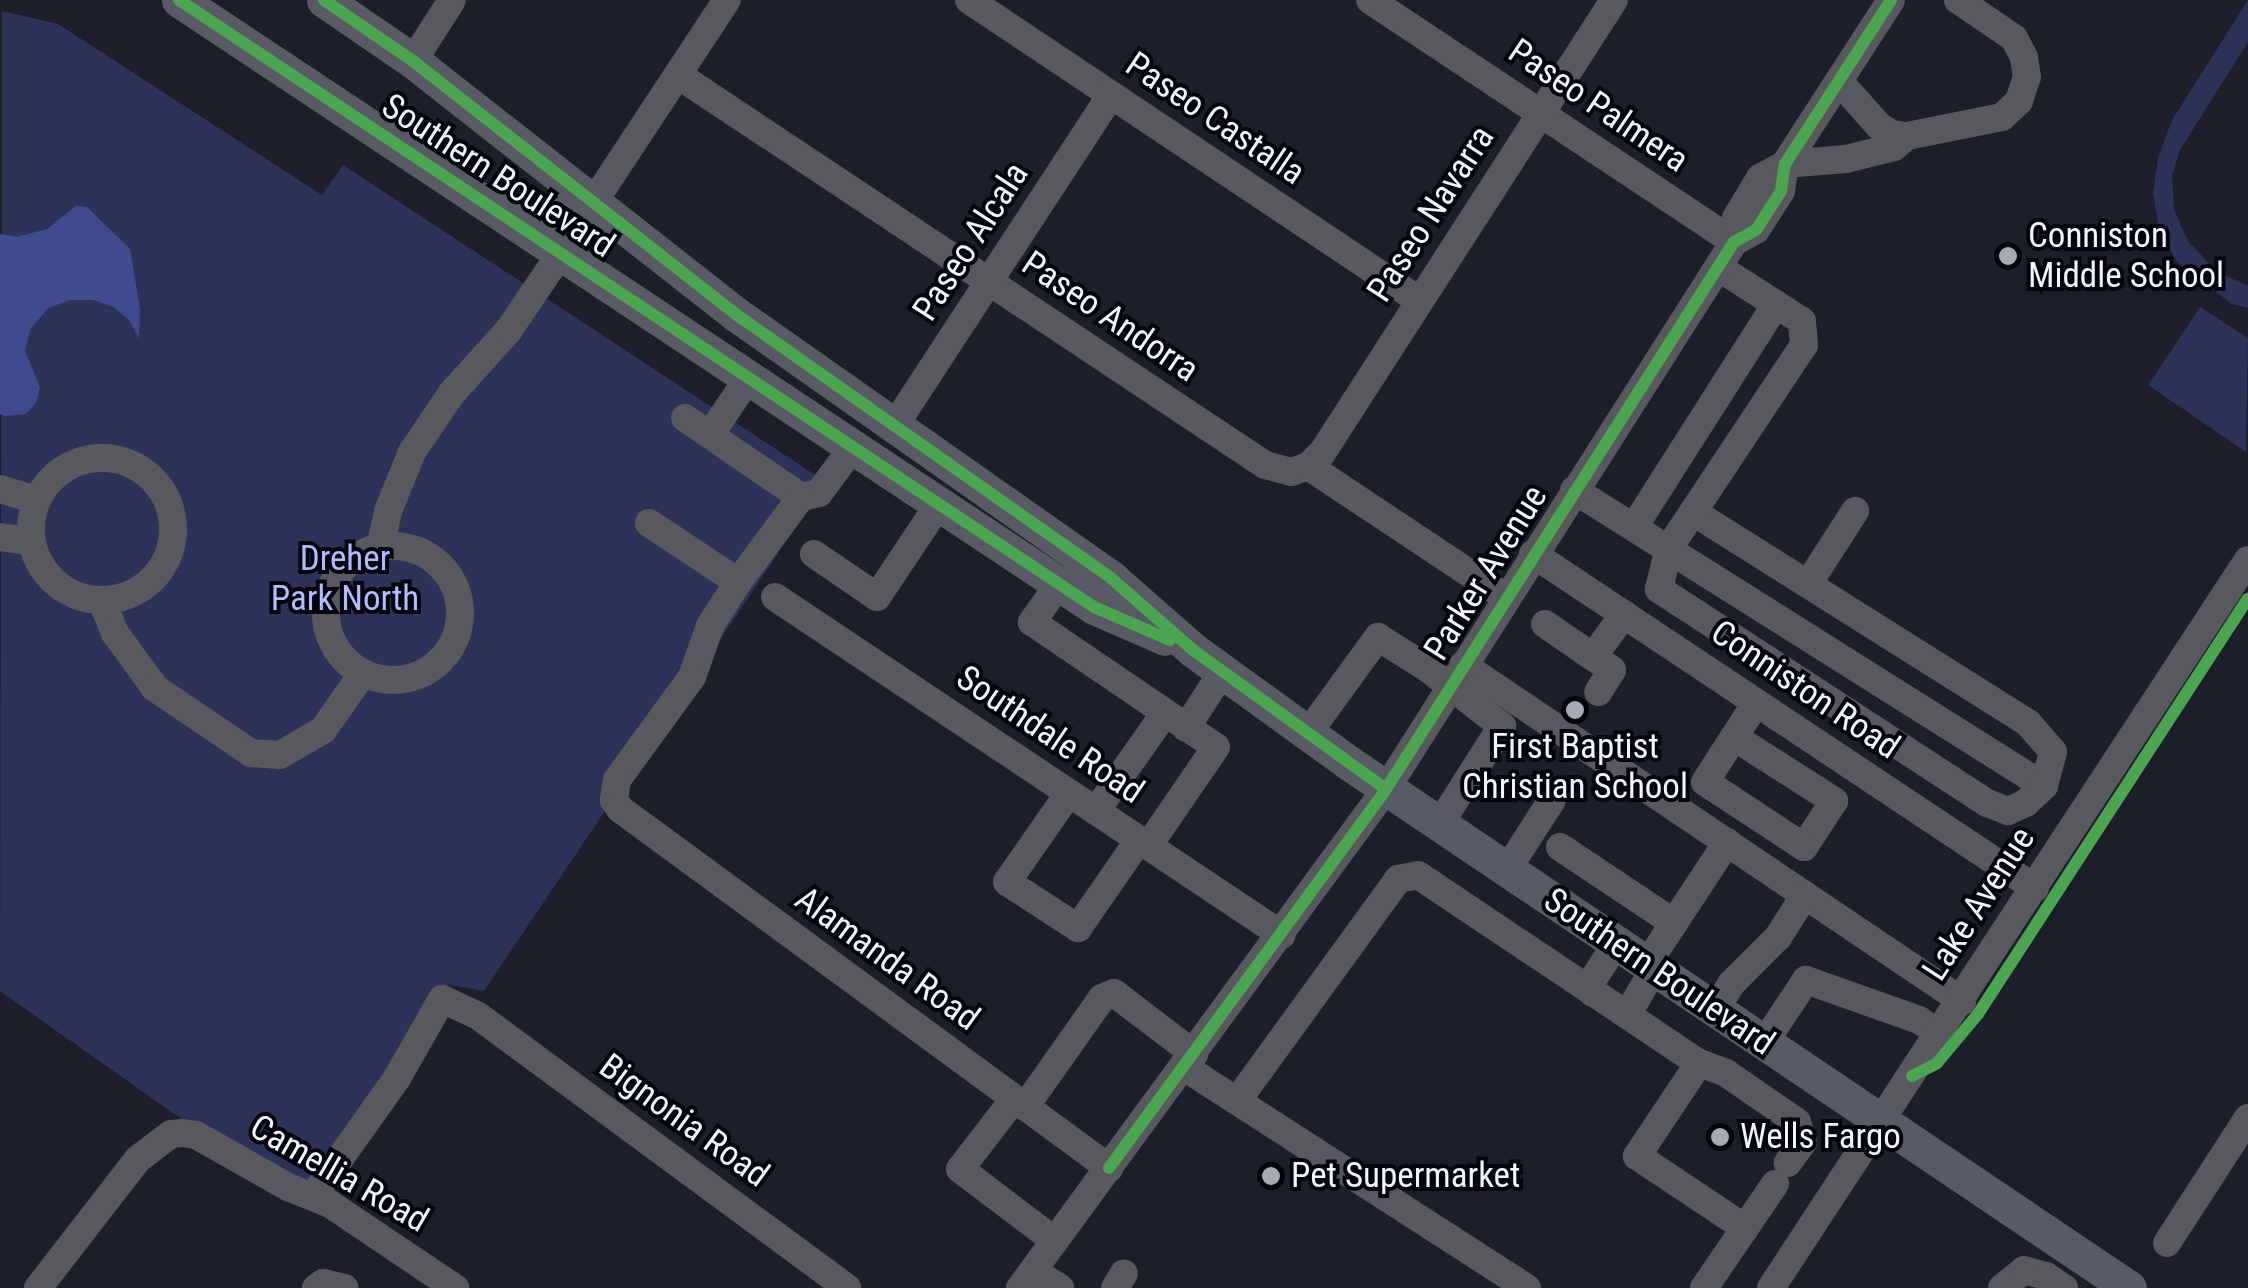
<!DOCTYPE html>
<html>
<head>
<meta charset="utf-8">
<style>
	body { margin:0 }
	#map { position:relative; width:2248px; height:1288px; overflow:hidden; background:#1c1e2a; font-family:"Roboto Condensed",sans-serif }
	div>[style] { position:absolute }
	.green>* { inset:0; background:#2d3258 }
	.water>* { inset:0; background:#424a8f }
	.minor>* { height:28px; margin:-14px; padding:0 14px; transform-origin:14px; border-radius:14px; background:#58595f }
	.minor>.ring { margin:-14px; padding:0; box-sizing:content-box; background:none; border:28px solid #58595f; border-radius:50% }
	.major>* { height:35px; margin:-17.5px; padding:0 17.5px; transform-origin:17.5px; border-radius:17.5px; background:#585a64 }
	.cycleway>* { height:12px; margin:-6px; padding:0 6px; transform-origin:6px; border-radius:6px; background:#4ca352 }
	.dots>* { width:28px; height:28px; translate:-50% -50%; box-sizing:border-box; border:5px solid #04050f; border-radius:50% }
	span { translate:-50% -50%; white-space:nowrap; text-align:center; line-height:1.15; -webkit-text-stroke:8px #04050f; paint-order:stroke }
	.street-label { font-size:35px; color:#f2f4fe }
	.poi-label { font-size:35px; color:#f2f4fe }
	.left { translate:0 -50%; text-align:left }
	.park-label { font-size:35px; color:#b1bdfd }
</style>
</head>
<body>
<div id="map">
	<div class="green">
		<i style="clip-path:polygon(2248px 0,2248px 42px,2180px 150px,2172px 175px,2174px 210px,2188px 241px,2216px 271px,2248px 286px,2248px 308px,2232px 304px,2178px 263px,2160px 234px,2153px 193px,2158px 158px,2172px 120px)"></i>
		<i style="clip-path:polygon(2px 11px,58px 24px,322px 195px,343px 165px,826px 482px,484px 991px,448px 985px,296px 1200px,0 991px)"></i>
		<i style="clip-path:polygon(2200px 307px,2248px 338px,2246px 452px,2148px 385px)"></i>
	</div>
	<div class="water">
		<i style="clip-path:polygon(76px 206px,87px 207px,130px 249px,140px 309px,139px 339px,130px 321px,114px 307px,93px 300px,69px 300px,47px 309px,30px 330px,25px 351px,40px 387px,36px 403px,26px 414px,5px 416px,0 414px,0 234px,17px 237px,47px 229px)"></i>
	</div>
	<div class="minor">
		<i style="left:969px;top:0;width:542px;rotate:33.72deg"></i>
		<i style="left:1370px;top:0;width:437px;rotate:33.6deg"></i>
		<i style="left:413px;top:61px;width:72px;rotate:-57.4deg"></i>
		<i style="left:678px;top:75px;width:705px;rotate:33.6deg"></i>
		<i style="left:1265px;top:465px;width:27px;rotate:15deg"></i>
		<i style="left:1291px;top:472px;width:18px;rotate:-19deg"></i>
		<i style="left:1308px;top:466px;width:237px;rotate:33.6deg"></i>
		<i style="left:1839px;top:81px;width:60px;rotate:48.4deg"></i>
		<i style="left:1879px;top:126px;width:15px;rotate:32deg"></i>
		<i style="left:1892px;top:134px;width:15px;rotate:8deg"></i>
		<i style="left:1907px;top:136px;width:97px;rotate:-11.3deg"></i>
		<i style="left:2002px;top:117px;width:23px;rotate:-43deg"></i>
		<i style="left:2019px;top:101px;width:25px;rotate:-72deg"></i>
		<i style="left:2027px;top:77px;width:20px;rotate:-99deg"></i>
		<i style="left:2024px;top:57px;width:21px;rotate:-118deg"></i>
		<i style="left:2014px;top:38px;width:68px;rotate:-145.8deg"></i>
		<i style="left:593px;top:203px;width:243px;rotate:-56.6deg"></i>
		<i style="left:1734px;top:242px;width:24px;rotate:-85deg"></i>
		<i style="left:1736px;top:218px;width:47px;rotate:-59deg"></i>
		<i style="left:1760px;top:178px;width:29px;rotate:-29deg"></i>
		<i style="left:1785px;top:164px;width:61px;rotate:-4.7deg"></i>
		<i style="left:1846px;top:159px;width:49px;rotate:-14deg"></i>
		<i style="left:1894px;top:147px;width:17px;rotate:-40deg"></i>
		<i style="left:685px;top:418px;width:140px;rotate:34.3deg"></i>
		<i style="left:893px;top:428px;width:398px;rotate:-56.8deg"></i>
		<i style="left:710px;top:435px;width:70px;rotate:-56.1deg"></i>
		<i style="left:853px;top:447px;width:57px;rotate:126.5deg"></i>
		<i style="left:819px;top:493px;width:18px;rotate:167deg"></i>
		<i style="left:801px;top:497px;width:106px;rotate:126.5deg"></i>
		<i style="left:738px;top:582px;width:52px;rotate:122.5deg"></i>
		<i style="left:710px;top:626px;width:54px;rotate:109.4deg"></i>
		<i style="left:692px;top:677px;width:127px;rotate:126.1deg"></i>
		<i style="left:617px;top:780px;width:20px;rotate:99deg"></i>
		<i style="left:614px;top:800px;width:11px;rotate:56deg"></i>
		<i style="left:620px;top:809px;width:607px;rotate:36.28deg"></i>
		<i class="ring" style="left:31px;top:458px;width:114px;height:114px"></i>
		<i style="left:1308px;top:466px;width:19px;rotate:-43deg"></i>
		<i style="left:1322px;top:453px;width:539px;rotate:-57.19deg"></i>
		<i style="left:0;top:489px;width:38px;rotate:17deg"></i>
		<i style="left:1574px;top:490px;width:555px;rotate:32.2deg"></i>
		<i style="left:1693px;top:512px;width:396px;rotate:32.2deg"></i>
		<i style="left:2028px;top:723px;width:38px;rotate:49deg"></i>
		<i style="left:2053px;top:752px;width:35px;rotate:105deg"></i>
		<i style="left:2044px;top:786px;width:25px;rotate:137deg"></i>
		<i style="left:2026px;top:803px;width:20px;rotate:156deg"></i>
		<i style="left:2008px;top:811px;width:22px;rotate:-159deg"></i>
		<i style="left:1987px;top:803px;width:392px;rotate:-146.9deg"></i>
		<i style="left:1659px;top:589px;width:42px;rotate:-76.3deg"></i>
		<i style="left:1669px;top:548px;width:244px;rotate:-56.4deg"></i>
		<i style="left:1804px;top:345px;width:24px;rotate:-95deg"></i>
		<i style="left:1802px;top:321px;width:100px;rotate:-147.3deg"></i>
		<i style="left:649px;top:523px;width:107px;rotate:33.5deg"></i>
		<i style="left:1634px;top:527px;width:264px;rotate:-57.5deg"></i>
		<i style="left:0;top:537px;width:30px;rotate:8deg"></i>
		<i class="ring" style="left:326px;top:546px;width:106px;height:106px"></i>
		<i style="left:380px;top:547px;width:37px;rotate:-77deg"></i>
		<i style="left:388px;top:511px;width:64px;rotate:-67.9deg"></i>
		<i style="left:412px;top:452px;width:71px;rotate:-55.9deg"></i>
		<i style="left:452px;top:393px;width:84px;rotate:-47.9deg"></i>
		<i style="left:508px;top:331px;width:94px;rotate:-55.8deg"></i>
		<i style="left:814px;top:554px;width:76px;rotate:34.3deg"></i>
		<i style="left:877px;top:597px;width:112px;rotate:-56.3deg"></i>
		<i style="left:1533px;top:554px;width:603px;rotate:33.64deg"></i>
		<i style="left:1059px;top:584px;width:47px;rotate:125.4deg"></i>
		<i style="left:1032px;top:622px;width:222px;rotate:34.2deg"></i>
		<i style="left:1216px;top:747px;width:119px;rotate:124.4deg"></i>
		<i style="left:1808px;top:584px;width:87px;rotate:-57.2deg"></i>
		<i style="left:775px;top:597px;width:609px;rotate:33.69deg"></i>
		<i style="left:102px;top:601px;width:35px;rotate:68deg"></i>
		<i style="left:115px;top:633px;width:68px;rotate:54deg"></i>
		<i style="left:155px;top:688px;width:116px;rotate:34.1deg"></i>
		<i style="left:251px;top:753px;width:29px;rotate:4deg"></i>
		<i style="left:280px;top:755px;width:50px;rotate:-30.2deg"></i>
		<i style="left:323px;top:730px;width:70px;rotate:-54.9deg"></i>
		<i style="left:1545px;top:624px;width:58px;rotate:34.5deg"></i>
		<i style="left:1593px;top:657px;width:53px;rotate:-54.2deg"></i>
		<i style="left:1593px;top:657px;width:23px;rotate:34deg"></i>
		<i style="left:1612px;top:670px;width:26px;rotate:122deg"></i>
		<i style="left:1463px;top:665px;width:602px;rotate:33.95deg"></i>
		<i style="left:1186px;top:728px;width:68px;rotate:-57deg"></i>
		<i style="left:1308px;top:733px;width:119px;rotate:-53.9deg"></i>
		<i style="left:1378px;top:637px;width:58px;rotate:32.3deg"></i>
		<i style="left:1427px;top:668px;width:95px;rotate:37.7deg"></i>
		<i style="left:1502px;top:726px;width:117px;rotate:122.5deg"></i>
		<i style="left:1734px;top:737px;width:119px;rotate:32.6deg"></i>
		<i style="left:1834px;top:801px;width:55px;rotate:123.1deg"></i>
		<i style="left:1804px;top:847px;width:118px;rotate:-146.7deg"></i>
		<i style="left:1705px;top:782px;width:54px;rotate:-57.2deg"></i>
		<i style="left:1734px;top:737px;width:24px;rotate:-57deg"></i>
		<i style="left:1747px;top:717px;width:17px;rotate:-54deg"></i>
		<i style="left:1069px;top:793px;width:108px;rotate:124.9deg"></i>
		<i style="left:1007px;top:882px;width:85px;rotate:32.9deg"></i>
		<i style="left:1078px;top:928px;width:107px;rotate:-55.3deg"></i>
		<i style="left:1096px;top:811px;width:120px;rotate:-54.9deg"></i>
		<i style="left:1560px;top:847px;width:137px;rotate:33.7deg"></i>
		<i style="left:1507px;top:870px;width:83px;rotate:-57.3deg"></i>
		<i style="left:1647px;top:964px;width:146px;rotate:-56.7deg"></i>
		<i style="left:1593px;top:993px;width:12px;rotate:-95deg"></i>
		<i style="left:1592px;top:981px;width:44px;rotate:-57deg"></i>
		<i style="left:1715px;top:1010px;width:32px;rotate:-58deg"></i>
		<i style="left:1732px;top:983px;width:65px;rotate:-45deg"></i>
		<i style="left:1778px;top:937px;width:50px;rotate:-57.3deg"></i>
		<i style="left:1627px;top:1015px;width:53px;rotate:-59.6deg"></i>
		<i style="left:1764px;top:1043px;width:76px;rotate:-56.3deg"></i>
		<i style="left:1806px;top:980px;width:120px;rotate:19.5deg"></i>
		<i style="left:1919px;top:1020px;width:25px;rotate:34deg"></i>
		<i style="left:1699px;top:1063px;width:112px;rotate:123.7deg"></i>
		<i style="left:1637px;top:1156px;width:130px;rotate:33.7deg"></i>
		<i style="left:1184px;top:1067px;width:408px;rotate:32.8deg"></i>
		<i style="left:1014px;top:1099px;width:88px;rotate:127.6deg"></i>
		<i style="left:960px;top:1169px;width:119px;rotate:37.2deg"></i>
		<i style="left:1237px;top:1101px;width:274px;rotate:-54deg"></i>
		<i style="left:1398px;top:879px;width:20px;rotate:-11deg"></i>
		<i style="left:1418px;top:875px;width:338px;rotate:33.8deg"></i>
		<i style="left:1699px;top:1063px;width:29px;rotate:20deg"></i>
		<i style="left:1726px;top:1073px;width:86px;rotate:34.6deg"></i>
		<i style="left:1797px;top:1122px;width:21px;rotate:73deg"></i>
		<i style="left:1803px;top:1142px;width:26px;rotate:126deg"></i>
		<i style="left:1025px;top:1107px;width:133px;rotate:-54.8deg"></i>
		<i style="left:1102px;top:998px;width:13px;rotate:-23deg"></i>
		<i style="left:1114px;top:993px;width:101px;rotate:37.3deg"></i>
		<i style="left:314px;top:1195px;width:143px;rotate:-54.6deg"></i>
		<i style="left:397px;top:1078px;width:91px;rotate:-60.3deg"></i>
		<i style="left:442px;top:999px;width:38px;rotate:25deg"></i>
		<i style="left:477px;top:1015px;width:460px;rotate:36.4deg"></i>
		<i style="left:2167px;top:1243px;width:149px;rotate:-57.1deg"></i>
		<i style="left:1033px;top:1271px;width:32px;rotate:32deg"></i>
		<i style="left:38px;top:1288px;width:163px;rotate:-52.2deg"></i>
		<i style="left:138px;top:1159px;width:41px;rotate:-37.1deg"></i>
		<i style="left:171px;top:1134px;width:11px;rotate:-5deg"></i>
		<i style="left:182px;top:1133px;width:14px;rotate:8deg"></i>
		<i style="left:196px;top:1135px;width:106px;rotate:29.5deg"></i>
		<i style="left:288px;top:1187px;width:45px;rotate:22deg"></i>
		<i style="left:330px;top:1204px;width:151px;rotate:33.9deg"></i>
		<i style="left:316px;top:1288px;width:9px;rotate:-36deg"></i>
		<i style="left:323px;top:1283px;width:22px;rotate:13deg"></i>
		<i style="left:1020px;top:1288px;width:619px;rotate:-53.74deg"></i>
		<i style="left:1386px;top:789px;width:648px;rotate:-57.54deg"></i>
		<i style="left:1734px;top:242px;width:25px;rotate:-29deg"></i>
		<i style="left:1756px;top:230px;width:46px;rotate:-57.3deg"></i>
		<i style="left:1781px;top:191px;width:27px;rotate:-82deg"></i>
		<i style="left:1785px;top:164px;width:195px;rotate:-57.1deg"></i>
		<i style="left:1115px;top:1288px;width:17px;rotate:-59deg"></i>
		<i style="left:1704px;top:1288px;width:126px;rotate:-55.7deg"></i>
		<i style="left:1771px;top:1288px;width:870px;rotate:-56.77deg"></i>
		<i style="left:2002px;top:1288px;width:28px;rotate:-39deg"></i>
		<i style="left:2024px;top:1270px;width:23px;rotate:15deg"></i>
		<i style="left:2046px;top:1276px;width:22px;rotate:34deg"></i>
	</div>
	<div class="major">
		<i style="left:179px;top:0;width:1098px;rotate:33.56deg"></i>
		<i style="left:1094px;top:607px;width:77px;rotate:23.6deg"></i>
		<i style="left:324px;top:0;width:108px;rotate:34.4deg"></i>
		<i style="left:413px;top:61px;width:412px;rotate:38.1deg"></i>
		<i style="left:737px;top:315px;width:459px;rotate:35.1deg"></i>
		<i style="left:1112px;top:579px;width:108px;rotate:41.2deg"></i>
		<i style="left:1193px;top:650px;width:193px;rotate:35.9deg"></i>
		<i style="left:1349px;top:763px;width:940px;rotate:33.94deg"></i>
		<i style="left:503px;top:208px;width:28px;rotate:15deg"></i>
		<i style="left:530px;top:215px;width:35px"></i>
		<i style="left:565px;top:215px;width:30px;rotate:-23deg"></i>
	</div>
	<div class="cycleway">
		<i style="left:179px;top:0;width:1098px;rotate:33.56deg"></i>
		<i style="left:1094px;top:607px;width:83px;rotate:23.5deg"></i>
		<i style="left:324px;top:0;width:108px;rotate:34.4deg"></i>
		<i style="left:413px;top:61px;width:412px;rotate:38.1deg"></i>
		<i style="left:737px;top:315px;width:459px;rotate:35.1deg"></i>
		<i style="left:1112px;top:579px;width:108px;rotate:41.2deg"></i>
		<i style="left:1193px;top:650px;width:238px;rotate:35.8deg"></i>
		<i style="left:1912px;top:1076px;width:28px;rotate:-27deg"></i>
		<i style="left:1937px;top:1063px;width:64px;rotate:-50.1deg"></i>
		<i style="left:1978px;top:1014px;width:495px;rotate:-57deg"></i>
		<i style="left:1109px;top:1168px;width:469px;rotate:-53.8deg"></i>
		<i style="left:1386px;top:789px;width:648px;rotate:-57.54deg"></i>
		<i style="left:1734px;top:242px;width:25px;rotate:-29deg"></i>
		<i style="left:1756px;top:230px;width:46px;rotate:-57.3deg"></i>
		<i style="left:1781px;top:191px;width:27px;rotate:-82deg"></i>
		<i style="left:1785px;top:164px;width:195px;rotate:-57.1deg"></i>
	</div>
	<div class="dots">
		<i style="left:2008px;top:256px;background:#a7a9b4"></i>
		<i style="left:1575px;top:710px;background:#a7a9b4"></i>
		<i style="left:1720px;top:1137px;background:#a7a9b4"></i>
		<i style="left:1271px;top:1176px;background:#a7a9b4"></i>
	</div>
	<div class="street-label">
		<span style="left:1598px;top:106px;rotate:34deg">Paseo Palmera</span>
		<span style="left:1215px;top:119px;rotate:34deg">Paseo Castalla</span>
		<span style="left:498px;top:176px;rotate:33deg">Southern Boulevard</span>
		<span style="left:1431px;top:214px;rotate:-57deg">Paseo Navarra</span>
		<span style="left:971px;top:242px;rotate:-57deg">Paseo Alcala</span>
		<span style="left:1110px;top:317px;rotate:34deg">Paseo Andorra</span>
		<span style="left:1486px;top:573px;rotate:-58deg">Parker Avenue</span>
		<span style="left:1805px;top:690px;rotate:34deg">Conniston Road</span>
		<span style="left:1050px;top:735px;rotate:34deg">Southdale Road</span>
		<span style="left:1979px;top:904px;rotate:-57deg">Lake Avenue</span>
		<span style="left:887px;top:959px;rotate:36deg">Alamanda Road</span>
		<span style="left:1659px;top:972px;rotate:34deg">Southern Boulevard</span>
		<span style="left:684px;top:1121px;rotate:36deg">Bignonia Road</span>
		<span style="left:339px;top:1174px;rotate:30deg">Camellia Road</span>
	</div>
	<div class="poi-label">
		<span class="left" style="left:2028px;top:256px">Conniston<br>Middle School</span>
		<span style="left:1575px;top:767px">First Baptist<br>Christian School</span>
		<span class="left" style="left:1740px;top:1137px">Wells Fargo</span>
		<span class="left" style="left:1291px;top:1176px">Pet Supermarket</span>
	</div>
	<div class="park-label">
		<span style="left:345px;top:579px">Dreher<br>Park North</span>
	</div>
</div>
</body>
</html>
